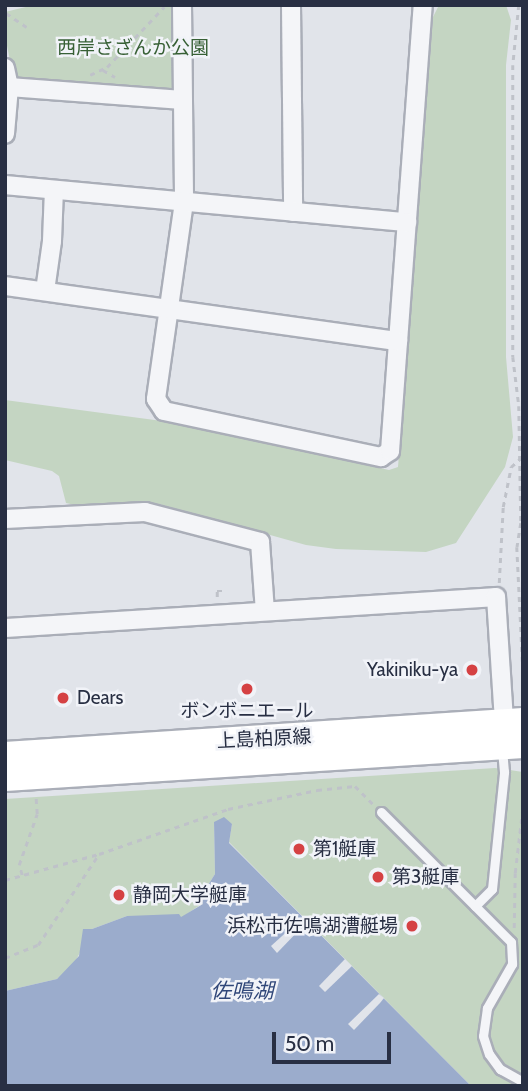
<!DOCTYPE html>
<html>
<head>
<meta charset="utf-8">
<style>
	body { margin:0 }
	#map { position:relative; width:528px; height:1091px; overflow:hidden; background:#e1e4ea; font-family:Cabin,"Noto Sans JP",sans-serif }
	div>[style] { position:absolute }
	.green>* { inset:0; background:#c4d5c2 }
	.water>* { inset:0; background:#9baccc }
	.pier>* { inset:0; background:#e1e4ea }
	.path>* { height:2.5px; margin-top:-1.25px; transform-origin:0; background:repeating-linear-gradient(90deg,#bfc2c9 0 5px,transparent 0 10px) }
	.roads { filter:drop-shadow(2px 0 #aaaeb8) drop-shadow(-2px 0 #aaaeb8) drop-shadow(0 2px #aaaeb8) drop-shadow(0 -2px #aaaeb8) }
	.lane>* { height:9px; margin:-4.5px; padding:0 4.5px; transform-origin:4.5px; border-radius:4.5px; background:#f4f5f8 }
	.street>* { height:18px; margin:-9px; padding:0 9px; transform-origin:9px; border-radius:9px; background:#f4f5f8 }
	.secondary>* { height:26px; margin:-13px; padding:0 13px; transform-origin:13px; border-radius:13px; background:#fff }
	.dots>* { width:19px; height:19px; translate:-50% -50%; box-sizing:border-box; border:4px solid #f1f3f8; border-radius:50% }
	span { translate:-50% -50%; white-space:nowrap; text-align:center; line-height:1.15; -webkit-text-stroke:5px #f1f3f8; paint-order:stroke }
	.park-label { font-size:19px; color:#376035 }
	.poi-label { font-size:19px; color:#282f43 }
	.right { translate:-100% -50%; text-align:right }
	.left { translate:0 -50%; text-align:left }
	.street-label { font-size:19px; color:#282f43 }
	.water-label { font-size:21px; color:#304779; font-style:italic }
	.frame { position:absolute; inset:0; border:7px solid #282f43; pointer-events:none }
	.scale { position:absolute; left:272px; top:1032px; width:119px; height:32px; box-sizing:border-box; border:4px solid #282f43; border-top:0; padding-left:9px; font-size:21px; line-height:24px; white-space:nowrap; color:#282f43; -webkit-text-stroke:5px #f1f3f8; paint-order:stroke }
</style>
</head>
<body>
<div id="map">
	<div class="green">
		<i style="clip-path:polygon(34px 5px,177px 5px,178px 87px,170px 94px,22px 83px,13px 75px,5px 36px,5px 12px)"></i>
		<i style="clip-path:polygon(439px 5px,506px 5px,511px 20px,506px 65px,506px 357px,513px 437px,505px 467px,456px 543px,426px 552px,336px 549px,306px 545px,159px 504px,133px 502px,75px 505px,66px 503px,59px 476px,52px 471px,5px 460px,5px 400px,162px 421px,389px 470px,398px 467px,433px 17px)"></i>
		<i style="clip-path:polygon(495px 768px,523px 772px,523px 1086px,471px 1086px,229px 842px,232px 824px,214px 822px,215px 874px,200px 898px,203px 903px,181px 918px,127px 916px,92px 929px,74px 964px,57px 979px,5px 991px,5px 799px)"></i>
	</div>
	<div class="water">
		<i style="clip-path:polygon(224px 817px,232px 824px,229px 843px,471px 1086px,5px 1086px,5px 991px,57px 979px,79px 956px,83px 929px,92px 929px,127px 916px,179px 914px,181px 917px,203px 904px,200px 898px,215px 874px,214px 822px)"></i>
	</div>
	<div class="pier">
		<i style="clip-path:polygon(303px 917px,307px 921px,303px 926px,277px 953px,271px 946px)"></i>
		<i style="clip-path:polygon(345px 959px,352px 966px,325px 992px,319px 986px)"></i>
		<i style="clip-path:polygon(379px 994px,384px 998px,380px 1003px,354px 1030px,348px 1024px)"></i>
	</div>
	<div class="path">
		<i style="left:519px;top:5px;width:60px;rotate:95.7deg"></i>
		<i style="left:513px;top:65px;width:292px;rotate:90deg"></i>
		<i style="left:513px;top:357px;width:49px;rotate:83deg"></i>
		<i style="left:519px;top:406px;width:117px;rotate:89deg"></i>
		<i style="left:521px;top:523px;width:24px;rotate:99deg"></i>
		<i style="left:517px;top:547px;width:122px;rotate:87.2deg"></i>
		<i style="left:6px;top:13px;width:25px;rotate:34deg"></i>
		<i style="left:103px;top:70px;width:14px;rotate:30deg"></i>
		<i style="left:90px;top:75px;width:19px;rotate:-25deg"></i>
		<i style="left:107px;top:67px;width:83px;rotate:-46.5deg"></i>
		<i style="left:499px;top:583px;width:76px;rotate:-87deg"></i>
		<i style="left:503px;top:507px;width:41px;rotate:-78.7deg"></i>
		<i style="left:511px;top:467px;width:12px;rotate:-42deg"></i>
		<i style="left:217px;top:597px;width:6px;rotate:-90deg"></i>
		<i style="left:217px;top:591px;width:8px"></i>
		<i style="left:22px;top:875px;width:10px;rotate:-107deg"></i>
		<i style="left:19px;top:865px;width:54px;rotate:-70.6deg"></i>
		<i style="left:37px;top:814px;width:16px;rotate:-94deg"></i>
		<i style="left:5px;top:880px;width:98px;rotate:-15.5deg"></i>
		<i style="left:99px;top:854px;width:137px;rotate:-19.2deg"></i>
		<i style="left:228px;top:809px;width:91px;rotate:-12.1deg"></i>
		<i style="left:317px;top:790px;width:38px;rotate:-6deg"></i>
		<i style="left:355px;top:786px;width:27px;rotate:45deg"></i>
		<i style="left:514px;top:928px;width:55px;rotate:-89deg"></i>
		<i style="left:515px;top:873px;width:68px;rotate:-83.3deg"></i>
		<i style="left:5px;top:958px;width:35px;rotate:-22deg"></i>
		<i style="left:38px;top:945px;width:110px;rotate:-56.2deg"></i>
	</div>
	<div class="roads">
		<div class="lane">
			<i style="left:381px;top:812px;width:184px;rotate:45deg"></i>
			<i style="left:511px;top:942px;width:22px;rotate:87deg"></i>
			<i style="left:512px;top:964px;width:51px;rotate:119.6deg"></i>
			<i style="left:487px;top:1008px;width:28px;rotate:98deg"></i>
			<i style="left:483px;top:1036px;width:19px;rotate:72deg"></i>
			<i style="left:489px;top:1054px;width:19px;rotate:54deg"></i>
			<i style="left:500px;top:1069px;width:26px;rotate:29deg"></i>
			<i style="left:475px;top:906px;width:24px;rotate:-45deg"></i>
			<i style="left:492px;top:889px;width:118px;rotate:-84.1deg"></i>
			<i style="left:504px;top:772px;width:24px;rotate:-95deg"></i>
		</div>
		<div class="street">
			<i style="left:182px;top:5px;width:197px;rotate:89.4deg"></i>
			<i style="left:184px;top:202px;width:199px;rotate:98.1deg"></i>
			<i style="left:156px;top:399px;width:14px;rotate:56deg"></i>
			<i style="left:164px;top:411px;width:222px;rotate:12deg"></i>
			<i style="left:381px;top:457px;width:11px;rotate:-34deg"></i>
			<i style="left:390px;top:451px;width:447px;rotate:-85.8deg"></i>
			<i style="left:291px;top:5px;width:207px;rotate:89.4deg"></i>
			<i style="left:5px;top:68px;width:19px;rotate:78deg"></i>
			<i style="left:9px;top:87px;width:47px;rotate:94.9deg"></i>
			<i style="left:9px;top:87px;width:174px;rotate:4.3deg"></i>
			<i style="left:5px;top:185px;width:404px;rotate:5.3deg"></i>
			<i style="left:5px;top:286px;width:397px;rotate:8deg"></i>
			<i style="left:45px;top:291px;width:50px;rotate:-82deg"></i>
			<i style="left:52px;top:241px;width:51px;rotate:-87.8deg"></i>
			<i style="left:5px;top:519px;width:140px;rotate:-2.9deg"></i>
			<i style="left:145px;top:512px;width:119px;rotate:14.6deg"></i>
			<i style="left:260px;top:542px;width:69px;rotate:85.9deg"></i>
			<i style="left:5px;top:628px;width:492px;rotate:-3.6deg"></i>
			<i style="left:496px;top:597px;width:125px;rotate:86.3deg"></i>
		</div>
		<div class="secondary">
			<i style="left:5px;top:755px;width:519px;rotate:-3.76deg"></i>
			<i style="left:5px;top:778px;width:519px;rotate:-3.65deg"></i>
		</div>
	</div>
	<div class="dots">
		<i style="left:472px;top:670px;background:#d54143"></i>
		<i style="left:247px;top:689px;background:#d54143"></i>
		<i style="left:63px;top:698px;background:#d54143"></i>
		<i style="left:299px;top:849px;background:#d54143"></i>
		<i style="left:378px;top:877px;background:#d54143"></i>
		<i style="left:119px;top:895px;background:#d54143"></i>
		<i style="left:412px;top:926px;background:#d54143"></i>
	</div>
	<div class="park-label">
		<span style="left:133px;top:48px">西岸さざんか公園</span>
	</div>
	<div class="poi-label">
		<span class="right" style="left:458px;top:670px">Yakiniku-ya</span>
		<span class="left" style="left:77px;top:698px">Dears</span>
		<span style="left:247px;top:711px">ボンボニエール</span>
		<span class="left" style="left:313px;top:849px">第1艇庫</span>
		<span class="left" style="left:392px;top:877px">第3艇庫</span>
		<span class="left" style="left:133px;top:895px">静岡大学艇庫</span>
		<span class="right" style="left:398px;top:926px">浜松市佐鳴湖漕艇場</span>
	</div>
	<div class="street-label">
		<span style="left:264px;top:739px;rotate:-3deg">上島柏原線</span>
	</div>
	<div class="water-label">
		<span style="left:242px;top:991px">佐鳴湖</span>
	</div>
	<div class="frame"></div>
	<div class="scale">50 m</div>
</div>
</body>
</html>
